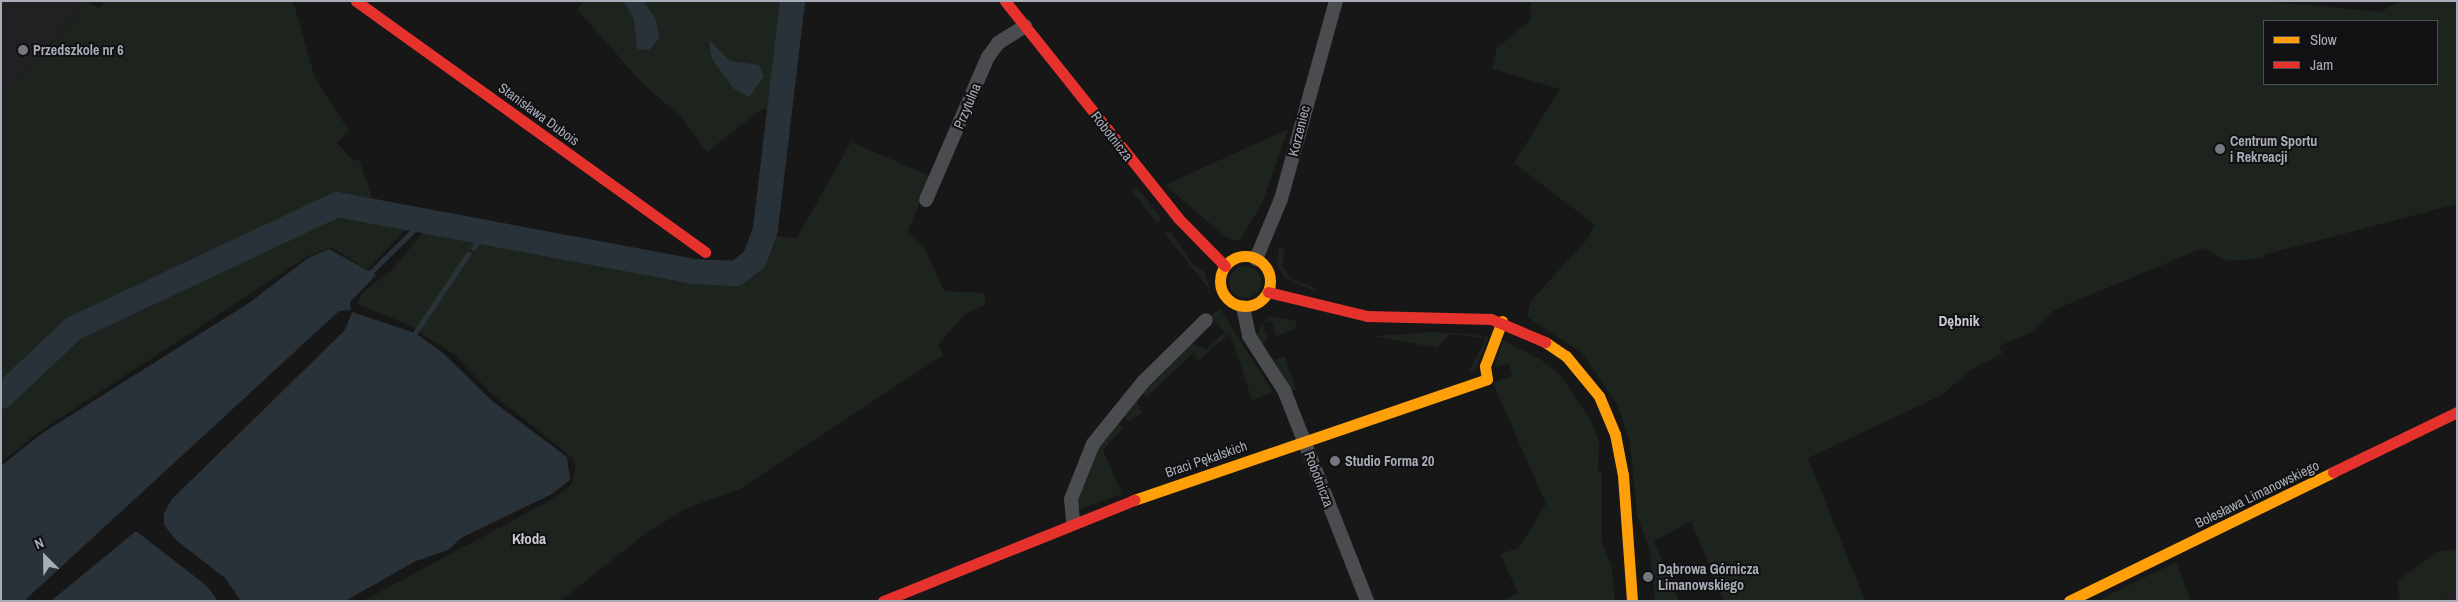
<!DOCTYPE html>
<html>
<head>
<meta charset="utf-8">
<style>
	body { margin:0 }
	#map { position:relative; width:2458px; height:602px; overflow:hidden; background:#171717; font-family:"Archivo Narrow",sans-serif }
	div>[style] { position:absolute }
	.built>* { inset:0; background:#212123 }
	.green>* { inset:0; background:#1d241e; transform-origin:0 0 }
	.round { border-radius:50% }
	.water>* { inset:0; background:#2a3239 }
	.stream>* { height:4.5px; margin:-2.25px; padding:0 2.25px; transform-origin:2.25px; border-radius:2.25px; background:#2a3239 }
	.river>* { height:25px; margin:-12.5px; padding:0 12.5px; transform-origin:12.5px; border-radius:12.5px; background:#2a3239 }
	.street>* { height:14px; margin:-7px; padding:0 7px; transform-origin:7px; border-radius:7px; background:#4b4c50 }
	.slow>* { height:11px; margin:-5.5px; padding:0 5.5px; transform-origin:5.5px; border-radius:5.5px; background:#ff9f0a }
	.slow>.ring { margin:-5.5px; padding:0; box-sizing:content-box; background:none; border:11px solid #ff9f0a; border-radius:50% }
	.jam>* { height:11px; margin:-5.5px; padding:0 5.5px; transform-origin:5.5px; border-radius:5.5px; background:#e5322d }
	.dots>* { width:14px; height:14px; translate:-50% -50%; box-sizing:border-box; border:2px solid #111113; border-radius:50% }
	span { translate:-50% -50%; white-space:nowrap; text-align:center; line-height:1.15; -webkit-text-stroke:4px #111113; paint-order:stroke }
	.poi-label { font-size:14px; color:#a8adb8; font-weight:700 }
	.left { translate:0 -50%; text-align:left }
	.street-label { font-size:14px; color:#a8adb8 }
	.neighbourhood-label { font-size:15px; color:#c9ccd4; font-weight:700 }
	.frame { position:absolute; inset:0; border:2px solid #a8adb8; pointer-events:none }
	.legend { position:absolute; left:2263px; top:20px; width:175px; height:65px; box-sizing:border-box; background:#111113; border:1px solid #4d4f55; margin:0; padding:6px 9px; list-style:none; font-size:15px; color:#a8adb8 }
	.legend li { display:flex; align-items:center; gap:10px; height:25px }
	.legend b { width:25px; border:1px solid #4d4f55 }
	.north { position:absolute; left:20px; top:532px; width:50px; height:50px; -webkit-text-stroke:4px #111113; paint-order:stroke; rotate:337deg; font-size:14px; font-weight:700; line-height:20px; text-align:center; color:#a8adb8 }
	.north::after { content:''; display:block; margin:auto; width:18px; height:22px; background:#a8adb8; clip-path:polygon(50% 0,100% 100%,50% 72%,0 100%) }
</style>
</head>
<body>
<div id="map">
	<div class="built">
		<i style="clip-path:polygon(1px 1px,88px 1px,1px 99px)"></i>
		<i style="clip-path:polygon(2457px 589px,2457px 601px,2438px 601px)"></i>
	</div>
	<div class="green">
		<i style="clip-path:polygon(106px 1px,293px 1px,315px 78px,349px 131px,337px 143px,354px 161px,359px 159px,373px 201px,329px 200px,67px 326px,39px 348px,1px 389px,1px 99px,88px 2px,99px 9px)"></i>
		<i style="clip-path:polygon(584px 1px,786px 1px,770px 109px,760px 110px,707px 152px,680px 116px,640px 81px,577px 9px)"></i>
		<i style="clip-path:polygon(evenodd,1531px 1px,2264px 1px,2380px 12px,2400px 1px,2457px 1px,2457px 204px,2263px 255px,2264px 258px,2228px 261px,2203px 248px,2054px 310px,2030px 333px,1999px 346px,2002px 354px,1970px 370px,1942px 395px,1808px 458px,1865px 601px,1724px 601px,1691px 521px,1654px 541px,1679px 601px,1655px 601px,1650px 552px,1637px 514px,1630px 443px,1617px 404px,1581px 352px,1527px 317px,1531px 301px,1589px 237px,1594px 224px,1514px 163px,1560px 89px,1492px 69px,1497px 48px,1530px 21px,1531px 1px,2264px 21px,2437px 21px,2437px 84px,2264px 84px,2264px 21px)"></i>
		<i style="clip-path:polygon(1288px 129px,1263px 201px,1240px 241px,1227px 238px,1165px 185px)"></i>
		<i style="clip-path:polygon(851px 142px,930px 176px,908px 231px,924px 247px,944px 291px,984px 293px,986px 304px,964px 315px,938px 345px,943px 355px,740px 489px,685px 509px,645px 534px,560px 601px,363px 601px,553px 499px,572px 484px,575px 469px,574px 459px,490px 392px,455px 355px,409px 325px,357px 304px,362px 293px,394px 268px,429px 225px,635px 270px,727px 280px,756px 266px,766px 242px,775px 236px,797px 238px)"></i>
		<i style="left:1136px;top:187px;width:41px;height:6px;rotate:51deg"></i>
		<i style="clip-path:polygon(333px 211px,363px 211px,398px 218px,408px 227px,367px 270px,332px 247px,308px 256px,39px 432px,1px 462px,1px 412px,80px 328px)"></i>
		<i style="clip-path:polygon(1170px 230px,1193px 265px,1205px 272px,1210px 290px,1165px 234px)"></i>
		<i style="clip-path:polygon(1279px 248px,1285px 249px,1282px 265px,1291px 279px,1316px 288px,1315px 292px,1284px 277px,1277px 263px)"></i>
		<i class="round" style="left:1229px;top:266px;width:32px;height:32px"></i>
		<i style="clip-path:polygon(1220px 309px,1273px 392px,1252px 400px,1230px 333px,1198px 361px,1194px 352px,1147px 397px,1142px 393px,1190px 343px,1207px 349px,1225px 332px,1210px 316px)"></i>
		<i style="clip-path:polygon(1270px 316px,1296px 321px,1297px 328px,1276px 336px,1271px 320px,1262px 323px,1267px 339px,1263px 345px,1253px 335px,1258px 333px,1262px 323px)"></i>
		<i style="clip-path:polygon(1433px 332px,1467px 334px,1489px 337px,1475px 370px,1469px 372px,1486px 338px,1450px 334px,1437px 348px,1374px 336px)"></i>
		<i style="clip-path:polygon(1502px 340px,1540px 359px,1560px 375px,1592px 422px,1599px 443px,1598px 471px,1602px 472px,1602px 542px,1611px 565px,1615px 601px,1501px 601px,1518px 593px,1500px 554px,1519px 548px,1546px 504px,1493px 383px,1513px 376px,1509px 364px,1495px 367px)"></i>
		<i style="clip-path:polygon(1270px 352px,1275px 360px,1285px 356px,1296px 390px,1290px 390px)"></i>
		<i style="clip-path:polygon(1136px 399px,1142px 413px,1129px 421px,1123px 416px)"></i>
		<i style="clip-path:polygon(1117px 423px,1123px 428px,1103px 450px,1122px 494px,1080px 509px,1076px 504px,1085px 466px)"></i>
		<i style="clip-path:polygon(2457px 549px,2457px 589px,2438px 601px,2400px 601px,2397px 581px,2437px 552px)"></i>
		<i style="clip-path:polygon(2176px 562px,2191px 601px,2099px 601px,2107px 596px)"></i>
	</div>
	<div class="water">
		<i style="clip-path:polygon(624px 1px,643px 1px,656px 19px,659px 38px,649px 50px,637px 49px,634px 19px)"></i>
		<i style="clip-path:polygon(709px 40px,730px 61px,759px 65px,764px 76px,749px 97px,734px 89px,712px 59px)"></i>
		<i style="clip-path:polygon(329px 249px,376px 275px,350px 302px,351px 310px,339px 311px,24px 601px,1px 601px,1px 466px,41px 434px,249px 303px,308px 258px)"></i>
		<i style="clip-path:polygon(352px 312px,415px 333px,443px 353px,491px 400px,567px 457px,570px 480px,552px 494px,461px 538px,448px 550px,416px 561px,345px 601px,241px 601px,225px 578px,176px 540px,164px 525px,164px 513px,171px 500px,345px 330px)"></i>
		<i style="clip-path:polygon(136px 531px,207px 586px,218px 601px,51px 601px)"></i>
	</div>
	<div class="stream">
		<i style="left:473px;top:248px;width:18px;rotate:-52deg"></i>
		<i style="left:369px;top:274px;width:78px;rotate:-44.5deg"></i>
		<i style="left:415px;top:333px;width:95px;rotate:-56.1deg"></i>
	</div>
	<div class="river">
		<i style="left:1px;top:396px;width:99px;rotate:-43.4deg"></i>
		<i style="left:73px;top:328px;width:291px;rotate:-25.2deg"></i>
		<i style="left:336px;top:204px;width:364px;rotate:10.6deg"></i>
		<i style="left:694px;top:271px;width:42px;rotate:2.7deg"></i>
		<i style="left:736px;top:273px;width:23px;rotate:-38deg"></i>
		<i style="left:754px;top:259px;width:33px;rotate:-70deg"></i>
		<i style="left:765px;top:228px;width:229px;rotate:-83.2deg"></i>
	</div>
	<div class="street">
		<i style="left:926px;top:200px;width:156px;rotate:-66.6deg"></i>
		<i style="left:988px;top:57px;width:17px;rotate:-54deg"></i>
		<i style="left:998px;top:43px;width:32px;rotate:-32deg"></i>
		<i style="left:1256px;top:259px;width:65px;rotate:-67.4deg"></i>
		<i style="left:1281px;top:199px;width:205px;rotate:-74.5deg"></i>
		<i style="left:1243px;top:307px;width:30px;rotate:78deg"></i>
		<i style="left:1249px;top:336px;width:64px;rotate:57.1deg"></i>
		<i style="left:1284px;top:390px;width:227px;rotate:68.5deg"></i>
		<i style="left:1073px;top:521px;width:22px;rotate:-95deg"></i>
		<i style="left:1071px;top:499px;width:59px;rotate:-68.2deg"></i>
		<i style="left:1093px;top:444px;width:80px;rotate:-51.1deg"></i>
		<i style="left:1143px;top:382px;width:88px;rotate:-44.5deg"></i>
	</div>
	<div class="slow">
		<i class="ring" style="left:1220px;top:256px;width:39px;height:39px"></i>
		<i style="left:1545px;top:342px;width:25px;rotate:34deg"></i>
		<i style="left:1566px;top:356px;width:52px;rotate:50.5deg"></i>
		<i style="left:1599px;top:396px;width:41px;rotate:67.2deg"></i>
		<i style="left:1615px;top:434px;width:42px;rotate:79deg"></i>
		<i style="left:1623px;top:475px;width:126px;rotate:85.9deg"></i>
		<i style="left:1134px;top:500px;width:373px;rotate:-18.9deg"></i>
		<i style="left:1487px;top:379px;width:13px;rotate:-99deg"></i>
		<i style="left:1485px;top:366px;width:48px;rotate:-69.3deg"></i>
		<i style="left:2069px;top:601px;width:294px;rotate:-26deg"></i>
	</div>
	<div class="jam">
		<i style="left:356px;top:1px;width:430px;rotate:35.7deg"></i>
		<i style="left:1005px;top:1px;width:278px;rotate:51.4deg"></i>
		<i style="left:1178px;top:218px;width:67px;rotate:45.6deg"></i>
		<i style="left:1268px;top:292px;width:102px;rotate:13.6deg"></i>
		<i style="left:1367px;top:316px;width:124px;rotate:1.4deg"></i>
		<i style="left:1491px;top:319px;width:59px;rotate:23.1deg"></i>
		<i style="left:2333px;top:472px;width:138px;rotate:-25.8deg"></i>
		<i style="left:883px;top:601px;width:271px;rotate:-21.9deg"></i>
	</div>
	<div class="dots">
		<i style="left:23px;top:50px;background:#757880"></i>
		<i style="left:2220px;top:149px;background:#757880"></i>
		<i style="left:1335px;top:461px;background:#757880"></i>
		<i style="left:1648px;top:577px;background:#757880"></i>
	</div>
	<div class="poi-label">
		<span class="left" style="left:33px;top:50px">Przedszkole nr 6</span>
		<span class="left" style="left:2230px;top:149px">Centrum Sportu<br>i Rekreacji</span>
		<span class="left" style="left:1345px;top:461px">Studio Forma 20</span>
		<span class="left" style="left:1658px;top:577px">Dąbrowa Górnicza<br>Limanowskiego</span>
	</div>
	<div class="street-label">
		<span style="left:967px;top:106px;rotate:-67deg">Przytulna</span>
		<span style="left:539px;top:114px;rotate:36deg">Stanisława Dubois</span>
		<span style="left:1299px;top:131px;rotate:-76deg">Korzeniec</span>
		<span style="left:1112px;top:136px;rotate:52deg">Robotnicza</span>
		<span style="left:1206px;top:459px;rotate:-19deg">Braci Pękalskich</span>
		<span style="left:1319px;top:479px;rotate:69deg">Robotnicza</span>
		<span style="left:2257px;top:494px;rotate:-26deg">Bolesława Limanowskiego</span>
	</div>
	<div class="neighbourhood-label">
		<span style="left:1959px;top:321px">Dębnik</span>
		<span style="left:529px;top:539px">Kłoda</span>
	</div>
	<div class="frame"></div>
	<ul class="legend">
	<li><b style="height:6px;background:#ff9f0a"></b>Slow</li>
	<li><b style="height:6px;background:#e5322d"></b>Jam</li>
	</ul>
	<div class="north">N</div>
</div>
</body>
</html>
